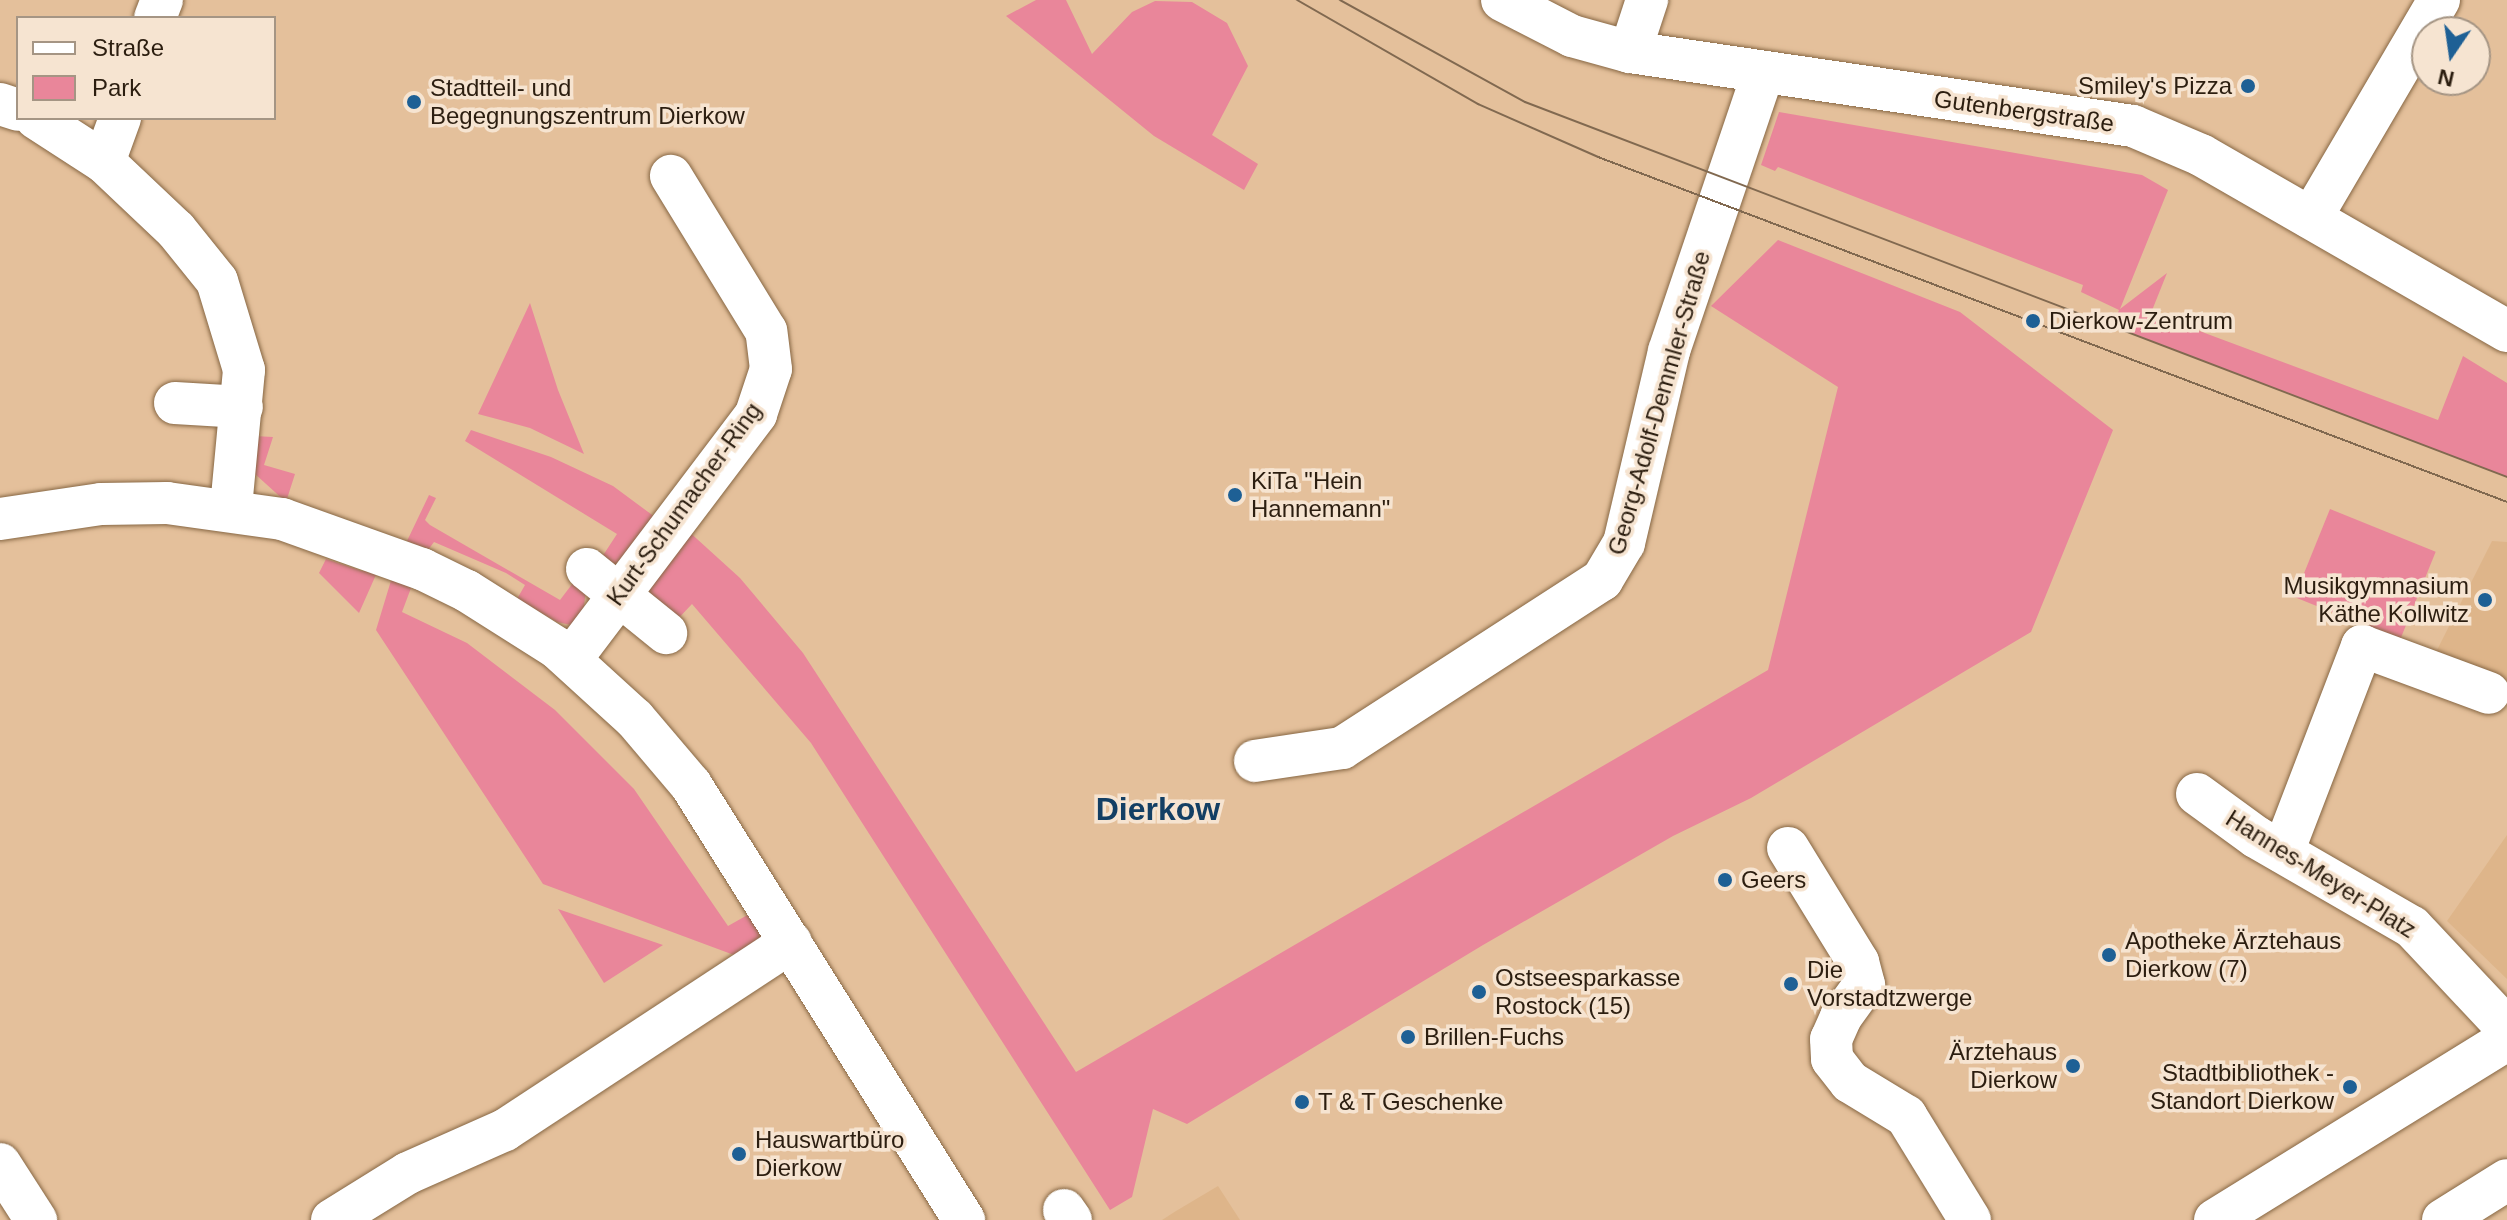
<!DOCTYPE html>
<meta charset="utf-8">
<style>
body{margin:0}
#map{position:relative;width:2507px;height:1220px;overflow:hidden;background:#e4c09b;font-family:Arial,sans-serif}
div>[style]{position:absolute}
.built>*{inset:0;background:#deb58a}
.green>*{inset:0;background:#e9869a;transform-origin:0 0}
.roads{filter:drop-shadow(0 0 2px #876744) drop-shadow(0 0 2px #876744)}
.minor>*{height:42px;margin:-21px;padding:0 21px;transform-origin:21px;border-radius:21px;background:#fff}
.tram>*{height:2px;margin:-1px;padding:0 1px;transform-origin:1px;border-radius:1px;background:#816950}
.dots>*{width:22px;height:22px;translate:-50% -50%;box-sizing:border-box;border:4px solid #f6e4d1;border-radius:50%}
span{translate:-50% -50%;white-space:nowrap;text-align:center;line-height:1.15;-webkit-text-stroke:7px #f6e4d1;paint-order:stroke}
.poi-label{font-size:24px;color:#2c1e10}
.right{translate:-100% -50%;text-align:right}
.left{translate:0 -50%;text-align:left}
.street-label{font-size:24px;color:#2c1e10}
.district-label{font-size:32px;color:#133f64;font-weight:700}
.legend{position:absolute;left:16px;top:16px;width:260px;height:104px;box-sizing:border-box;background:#f6e4d1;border:2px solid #a59584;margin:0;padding:10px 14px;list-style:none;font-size:24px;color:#2c1e10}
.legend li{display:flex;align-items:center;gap:16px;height:40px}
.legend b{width:40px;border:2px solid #a59584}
.north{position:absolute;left:2411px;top:16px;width:80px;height:80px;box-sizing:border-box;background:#f6e4d1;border:2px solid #a59584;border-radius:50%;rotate:193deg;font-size:22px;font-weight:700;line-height:32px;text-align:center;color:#2c1e10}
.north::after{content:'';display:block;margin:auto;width:28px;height:36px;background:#1e6095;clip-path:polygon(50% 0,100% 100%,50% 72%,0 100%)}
</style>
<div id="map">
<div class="built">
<div style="clip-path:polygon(2492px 541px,2507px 542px,2507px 700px,2433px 658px)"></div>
<div style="clip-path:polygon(2507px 835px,2507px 979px,2447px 921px)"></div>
<div style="clip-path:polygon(1218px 1186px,1240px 1220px,1162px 1220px,1176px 1211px)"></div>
</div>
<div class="green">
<div style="clip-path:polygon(1036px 0,1066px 0,1092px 54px,1132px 12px,1155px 1px,1192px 2px,1227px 23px,1248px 66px,1212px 135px,1258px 164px,1244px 190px,1154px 136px,1006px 16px)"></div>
<div style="clip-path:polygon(1779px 112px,2142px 175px,2168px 190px,2120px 309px,2167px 273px,2151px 313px,2438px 420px,2463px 356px,2507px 383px,2507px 477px,2113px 326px,2119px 310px,2081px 292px,2083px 285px,1778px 167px,1775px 171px,1761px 165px)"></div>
<div style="clip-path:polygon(1778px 240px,1960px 312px,2113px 430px,2031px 632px,1751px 798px,1673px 836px,1483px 945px,1187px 1124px,1153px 1109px,1132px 1197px,1110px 1210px,811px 743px,692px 604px,674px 623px,627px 582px,675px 519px,740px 578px,803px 653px,1076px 1072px,1768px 670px,1838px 387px,1711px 306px)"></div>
<div style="clip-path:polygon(530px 303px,558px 390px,584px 454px,530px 428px,478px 414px)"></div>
<div style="clip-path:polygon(471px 430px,551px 457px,613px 486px,663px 523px,620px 576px,600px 560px,617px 534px,465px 441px)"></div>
<div style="clip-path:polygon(253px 436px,273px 437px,264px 465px,295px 474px,286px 502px,255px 474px)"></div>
<div style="clip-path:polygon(429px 495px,436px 498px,425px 520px,430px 525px,560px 600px,576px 579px,586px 588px,583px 616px,571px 625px,557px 622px,517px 599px,525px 585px,506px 573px,434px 542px,428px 550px,407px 541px)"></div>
<div style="left:2330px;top:509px;width:114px;height:95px;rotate:22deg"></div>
<div style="clip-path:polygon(326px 559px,362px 571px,379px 568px,359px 613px,319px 573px)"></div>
<div style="clip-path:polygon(393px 574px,411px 588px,402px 612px,467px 643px,555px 710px,634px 789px,728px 926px,751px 913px,767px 936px,734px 955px,543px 884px,376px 630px)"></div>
<div style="clip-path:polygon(558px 909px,663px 945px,604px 983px)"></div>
</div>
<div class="roads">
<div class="minor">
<div style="left:1502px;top:0;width:79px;rotate:27.2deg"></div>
<div style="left:1572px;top:36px;width:60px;rotate:15.4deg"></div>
<div style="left:1630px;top:52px;width:508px;rotate:8.37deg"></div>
<div style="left:2133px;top:126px;width:74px;rotate:23.1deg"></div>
<div style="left:2201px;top:155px;width:353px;rotate:29.9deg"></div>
<div style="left:155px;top:18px;width:19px;rotate:-69deg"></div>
<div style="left:1630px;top:52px;width:55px;rotate:-71.9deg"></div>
<div style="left:0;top:104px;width:19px;rotate:18deg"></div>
<div style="left:36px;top:118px;width:81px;rotate:32.9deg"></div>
<div style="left:104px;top:162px;width:99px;rotate:43.4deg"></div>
<div style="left:176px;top:230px;width:65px;rotate:51.2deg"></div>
<div style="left:217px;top:281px;width:93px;rotate:73.1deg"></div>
<div style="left:244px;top:370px;width:139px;rotate:95.4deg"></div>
<div style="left:104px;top:162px;width:47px;rotate:-70deg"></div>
<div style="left:2311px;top:218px;width:253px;rotate:-59.6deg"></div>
<div style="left:175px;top:403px;width:67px;rotate:3.4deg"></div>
<div style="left:0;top:519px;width:102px;rotate:-8.4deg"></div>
<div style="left:101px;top:504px;width:66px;rotate:-0.9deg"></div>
<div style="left:167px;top:503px;width:116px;rotate:7.9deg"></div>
<div style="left:282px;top:519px;width:149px;rotate:19.7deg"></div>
<div style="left:422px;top:569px;width:50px;rotate:26.1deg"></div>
<div style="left:467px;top:591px;width:107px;rotate:32.3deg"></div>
<div style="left:557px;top:648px;width:105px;rotate:42.3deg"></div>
<div style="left:635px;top:719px;width:87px;rotate:49.7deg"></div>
<div style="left:691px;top:785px;width:514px;rotate:57.89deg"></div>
<div style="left:587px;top:569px;width:102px;rotate:39deg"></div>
<div style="left:571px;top:659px;width:307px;rotate:-52.9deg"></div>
<div style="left:756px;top:414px;width:47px;rotate:-71.6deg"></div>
<div style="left:771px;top:369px;width:38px;rotate:-97deg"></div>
<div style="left:766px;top:331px;width:182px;rotate:-121.5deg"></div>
<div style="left:1255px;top:761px;width:88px;rotate:-8.5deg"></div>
<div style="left:1342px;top:748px;width:310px;rotate:-32.9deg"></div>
<div style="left:1602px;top:580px;width:43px;rotate:-59.3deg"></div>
<div style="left:1624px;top:543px;width:197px;rotate:-76.8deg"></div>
<div style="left:1669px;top:351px;width:293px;rotate:-71.3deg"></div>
<div style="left:2197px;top:794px;width:73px;rotate:36.1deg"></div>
<div style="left:2256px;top:837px;width:180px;rotate:30deg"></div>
<div style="left:2412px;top:927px;width:139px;rotate:46.8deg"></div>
<div style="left:1788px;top:848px;width:134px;rotate:58.4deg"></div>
<div style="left:1858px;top:962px;width:24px;rotate:75deg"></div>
<div style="left:1864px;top:985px;width:39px;rotate:126deg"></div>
<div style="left:1841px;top:1017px;width:24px;rotate:114deg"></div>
<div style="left:1831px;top:1039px;width:20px;rotate:87deg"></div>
<div style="left:1832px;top:1059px;width:29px;rotate:52deg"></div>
<div style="left:1850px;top:1082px;width:66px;rotate:31.3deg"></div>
<div style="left:1906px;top:1116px;width:122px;rotate:58.4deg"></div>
<div style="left:2283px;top:852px;width:221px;rotate:-69deg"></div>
<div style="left:2362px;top:646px;width:135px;rotate:20.3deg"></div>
<div style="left:0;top:1164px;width:67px;rotate:57.3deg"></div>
<div style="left:1064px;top:1210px;width:12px;rotate:55deg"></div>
<div style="left:332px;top:1220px;width:89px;rotate:-31.7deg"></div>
<div style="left:408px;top:1173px;width:106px;rotate:-23.9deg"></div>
<div style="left:505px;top:1130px;width:342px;rotate:-33.3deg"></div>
<div style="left:2215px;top:1220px;width:343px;rotate:-31.7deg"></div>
<div style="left:2443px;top:1220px;width:75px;rotate:-32deg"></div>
</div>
</div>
<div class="tram">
<div style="left:1297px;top:0;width:209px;rotate:29.9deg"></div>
<div style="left:1478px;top:104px;width:131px;rotate:23.8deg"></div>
<div style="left:1598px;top:157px;width:972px;rotate:20.78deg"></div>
<div style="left:1340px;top:0;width:211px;rotate:28.9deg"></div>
<div style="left:1525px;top:102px;width:1051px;rotate:20.9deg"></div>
</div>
<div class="dots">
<div style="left:2248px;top:86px;background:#1e6095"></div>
<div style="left:414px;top:102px;background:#1e6095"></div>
<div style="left:2033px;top:321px;background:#1e6095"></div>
<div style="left:1235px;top:495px;background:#1e6095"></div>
<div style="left:2485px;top:600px;background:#1e6095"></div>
<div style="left:1725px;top:880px;background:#1e6095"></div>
<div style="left:2109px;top:955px;background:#1e6095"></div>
<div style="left:1791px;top:984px;background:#1e6095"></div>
<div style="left:1479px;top:992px;background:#1e6095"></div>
<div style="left:1408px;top:1037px;background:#1e6095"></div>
<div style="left:2073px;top:1066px;background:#1e6095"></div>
<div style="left:2350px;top:1087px;background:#1e6095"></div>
<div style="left:1302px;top:1102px;background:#1e6095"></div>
<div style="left:739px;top:1154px;background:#1e6095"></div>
</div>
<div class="poi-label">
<span class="right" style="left:2232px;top:86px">Smiley's Pizza</span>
<span class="left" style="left:430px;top:102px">Stadtteil- und<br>Begegnungszentrum Dierkow</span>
<span class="left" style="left:2049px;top:321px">Dierkow-Zentrum</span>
<span class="left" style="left:1251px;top:495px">KiTa "Hein<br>Hannemann"</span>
<span class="right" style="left:2469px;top:600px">Musikgymnasium<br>Käthe Kollwitz</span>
<span class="left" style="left:1741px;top:880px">Geers</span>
<span class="left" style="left:2125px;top:955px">Apotheke Ärztehaus<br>Dierkow (7)</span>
<span class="left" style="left:1807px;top:984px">Die<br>Vorstadtzwerge</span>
<span class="left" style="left:1495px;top:992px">Ostseesparkasse<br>Rostock (15)</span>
<span class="left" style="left:1424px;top:1037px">Brillen-Fuchs</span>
<span class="right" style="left:2057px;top:1066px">Ärztehaus<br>Dierkow</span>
<span class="right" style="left:2334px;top:1087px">Stadtbibliothek -<br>Standort Dierkow</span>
<span class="left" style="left:1318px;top:1102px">T &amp; T Geschenke</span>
<span class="left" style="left:755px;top:1154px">Hauswartbüro<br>Dierkow</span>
</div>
<div class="street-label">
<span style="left:2024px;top:111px;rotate:8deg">Gutenbergstraße</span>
<span style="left:1659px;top:403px;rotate:-74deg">Georg-Adolf-Demmler-Straße</span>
<span style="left:684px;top:504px;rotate:-54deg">Kurt-Schumacher-Ring</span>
<span style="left:2321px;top:874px;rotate:32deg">Hannes-Meyer-Platz</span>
</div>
<div class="district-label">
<span style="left:1158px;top:809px">Dierkow</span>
</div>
<ul class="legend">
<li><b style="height:10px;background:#fff"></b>Straße</li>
<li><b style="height:22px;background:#e9869a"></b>Park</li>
</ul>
<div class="north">N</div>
</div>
